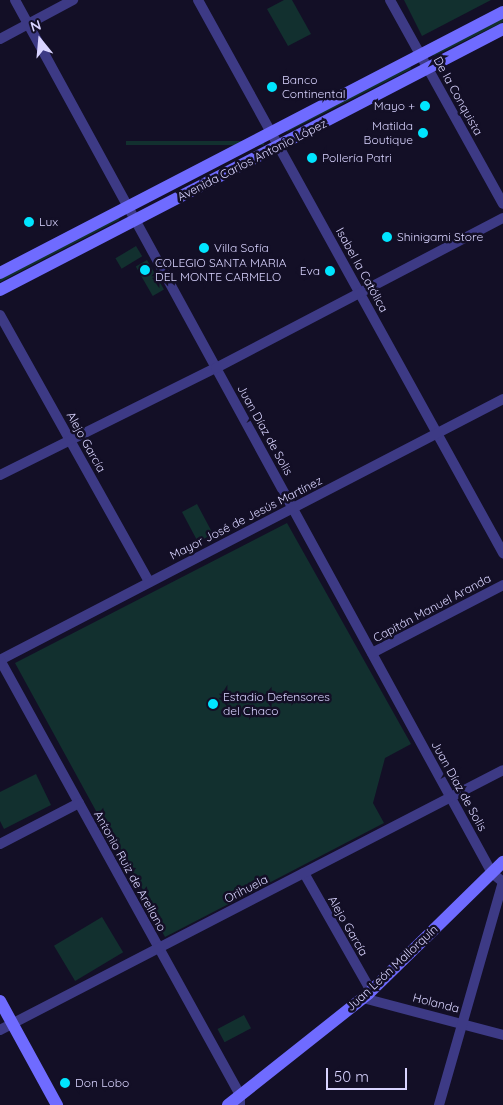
<!DOCTYPE html>
<meta charset="utf-8">
<style>
body{margin:0}
#map{position:relative;width:503px;height:1105px;overflow:hidden;background:#130f26;font-family:Quicksand,sans-serif}
div>[style]{position:absolute}
.green>*{inset:0;background:#12302f;transform-origin:0 0}
.street>*{height:10px;margin:-5px;padding:0 5px;transform-origin:5px;border-radius:5px;background:#3d3a85}
.secondary>*{height:12px;margin:-6px;padding:0 6px;transform-origin:6px;border-radius:6px;background:#6f6bff}
.dots>*{width:14px;height:14px;translate:-50% -50%;box-sizing:border-box;border:2px solid #130f26;border-radius:50%}
span{translate:-50% -50%;white-space:nowrap;text-align:center;line-height:1.15;-webkit-text-stroke:5px #130f26;paint-order:stroke}
.poi-label{font-size:12px;color:#d9d4ff}
.left{translate:0 -50%;text-align:left}
.right{translate:-100% -50%;text-align:right}
.street-label{font-size:12px;color:#d9d4ff}
.north{position:absolute;left:15px;top:15px;width:50px;height:50px;-webkit-text-stroke:4px #130f26;paint-order:stroke;rotate:343deg;font-size:14px;font-weight:700;line-height:20px;text-align:center;color:#d9d4ff}
.north::after{content:'';display:block;margin:auto;width:18px;height:22px;background:#d9d4ff;clip-path:polygon(50% 0,100% 100%,50% 72%,0 100%)}
.scale{position:absolute;left:326px;top:1068px;width:81px;height:22px;box-sizing:border-box;border:2px solid #d9d4ff;border-top:0;padding-left:6px;font-size:15px;line-height:18px;white-space:nowrap;color:#d9d4ff;-webkit-text-stroke:4px #130f26;paint-order:stroke}
</style>
<div id="map">
<div class="green">
<div style="clip-path:polygon(284px 0,292px 0,311px 34px,288px 46px,267px 9px)"></div>
<div style="clip-path:polygon(404px 0,491px 0,422px 36px)"></div>
<div style="clip-path:polygon(503px 17px,503px 22px,434px 56px,433px 55px)"></div>
<div style="clip-path:polygon(410px 66px,411px 69px,287px 132px,286px 130px)"></div>
<div style="left:264px;top:141px;width:4px;height:138px;rotate:90deg"></div>
<div style="clip-path:polygon(120px 217px,119px 220px,0 282px,0 277px)"></div>
<div style="left:136px;top:246px;width:12px;height:24px;rotate:59deg"></div>
<div style="left:147px;top:260px;width:34px;height:13px;rotate:60deg"></div>
<div style="left:197px;top:504px;width:34px;height:17px;rotate:62deg"></div>
<div style="clip-path:polygon(287px 523px,411px 744px,385px 758px,373px 803px,384px 823px,165px 937px,15px 663px)"></div>
<div style="clip-path:polygon(36px 774px,51px 805px,4px 829px,0 821px,0 792px)"></div>
<div style="left:102px;top:917px;width:41px;height:56px;rotate:59deg"></div>
<div style="left:244px;top:1015px;width:15px;height:30px;rotate:62deg"></div>
</div>
<div class="street">
<div style="left:15px;top:0;width:995px;rotate:61.35deg"></div>
<div style="left:492px;top:873px;width:14px;rotate:39deg"></div>
<div style="left:198px;top:0;width:632px;rotate:61.12deg"></div>
<div style="left:390px;top:0;width:233px;rotate:61deg"></div>
<div style="left:0;top:39px;width:83px;rotate:-28.1deg"></div>
<div style="left:0;top:315px;width:306px;rotate:60.8deg"></div>
<div style="left:0;top:475px;width:241px;rotate:-26.4deg"></div>
<div style="left:216px;top:368px;width:324px;rotate:-27.6deg"></div>
<div style="left:372px;top:653px;width:148px;rotate:-27.4deg"></div>
<div style="left:0;top:660px;width:567px;rotate:-27.42deg"></div>
<div style="left:0;top:660px;width:496px;rotate:61.1deg"></div>
<div style="left:240px;top:1094px;width:11px;rotate:90deg"></div>
<div style="left:0;top:844px;width:89px;rotate:-27.4deg"></div>
<div style="left:304px;top:873px;width:136px;rotate:60.4deg"></div>
<div style="left:363px;top:998px;width:145px;rotate:14.8deg"></div>
<div style="left:0;top:1030px;width:566px;rotate:-27.33deg"></div>
<div style="left:439px;top:1105px;width:232px;rotate:-74deg"></div>
</div>
<div class="secondary">
<div style="left:0;top:273px;width:567px;rotate:-27.42deg"></div>
<div style="left:0;top:290px;width:567px;rotate:-27.42deg"></div>
<div style="left:0;top:1001px;width:119px;rotate:61.3deg"></div>
<div style="left:228px;top:1105px;width:179px;rotate:-38.4deg"></div>
<div style="left:368px;top:994px;width:189px;rotate:-44.4deg"></div>
</div>
<div class="dots">
<div style="left:272px;top:87px;background:#00e5ff"></div>
<div style="left:425px;top:106px;background:#00e5ff"></div>
<div style="left:423px;top:133px;background:#00e5ff"></div>
<div style="left:312px;top:158px;background:#00e5ff"></div>
<div style="left:29px;top:222px;background:#00e5ff"></div>
<div style="left:387px;top:237px;background:#00e5ff"></div>
<div style="left:204px;top:248px;background:#00e5ff"></div>
<div style="left:145px;top:270px;background:#00e5ff"></div>
<div style="left:330px;top:271px;background:#00e5ff"></div>
<div style="left:213px;top:704px;background:#00e5ff"></div>
<div style="left:65px;top:1083px;background:#00e5ff"></div>
</div>
<div class="poi-label">
<span class="left" style="left:282px;top:87px">Banco<br>Continental</span>
<span class="right" style="left:415px;top:106px">Mayo +</span>
<span class="right" style="left:413px;top:133px">Matilda<br>Boutique</span>
<span class="left" style="left:322px;top:158px">Pollería Patri</span>
<span class="left" style="left:39px;top:222px">Lux</span>
<span class="left" style="left:397px;top:237px">Shinigami Store</span>
<span class="left" style="left:214px;top:248px">Villa Sofía</span>
<span class="left" style="left:155px;top:270px">COLEGIO SANTA MARIA<br>DEL MONTE CARMELO</span>
<span class="right" style="left:320px;top:271px">Eva</span>
<span class="left" style="left:223px;top:704px">Estadio Defensores<br>del Chaco</span>
<span class="left" style="left:75px;top:1083px">Don Lobo</span>
</div>
<div class="street-label">
<span style="left:458px;top:96px;rotate:61deg">De la Conquista</span>
<span style="left:252px;top:160px;rotate:-27deg">Avenida Carlos Antonio López</span>
<span style="left:362px;top:270px;rotate:61deg">Isabel la Católica</span>
<span style="left:265px;top:430px;rotate:61deg">Juan Díaz de Solis</span>
<span style="left:86px;top:442px;rotate:61deg">Alejo García</span>
<span style="left:246px;top:518px;rotate:-27deg">Mayor José de Jesús Martínez</span>
<span style="left:432px;top:608px;rotate:-28deg">Capitán Manuel Aranda</span>
<span style="left:459px;top:786px;rotate:61deg">Juan Díaz de Solis</span>
<span style="left:130px;top:871px;rotate:61deg">Antonio Ruiz de Arellano</span>
<span style="left:246px;top:889px;rotate:-27deg">Orihuela</span>
<span style="left:348px;top:926px;rotate:60deg">Alejo García</span>
<span style="left:392px;top:968px;rotate:-43deg">Juan León Mallorquín</span>
<span style="left:436px;top:1003px;rotate:14deg">Holanda</span>
</div>
<div class="north">N</div>
<div class="scale">50 m</div>
</div>
